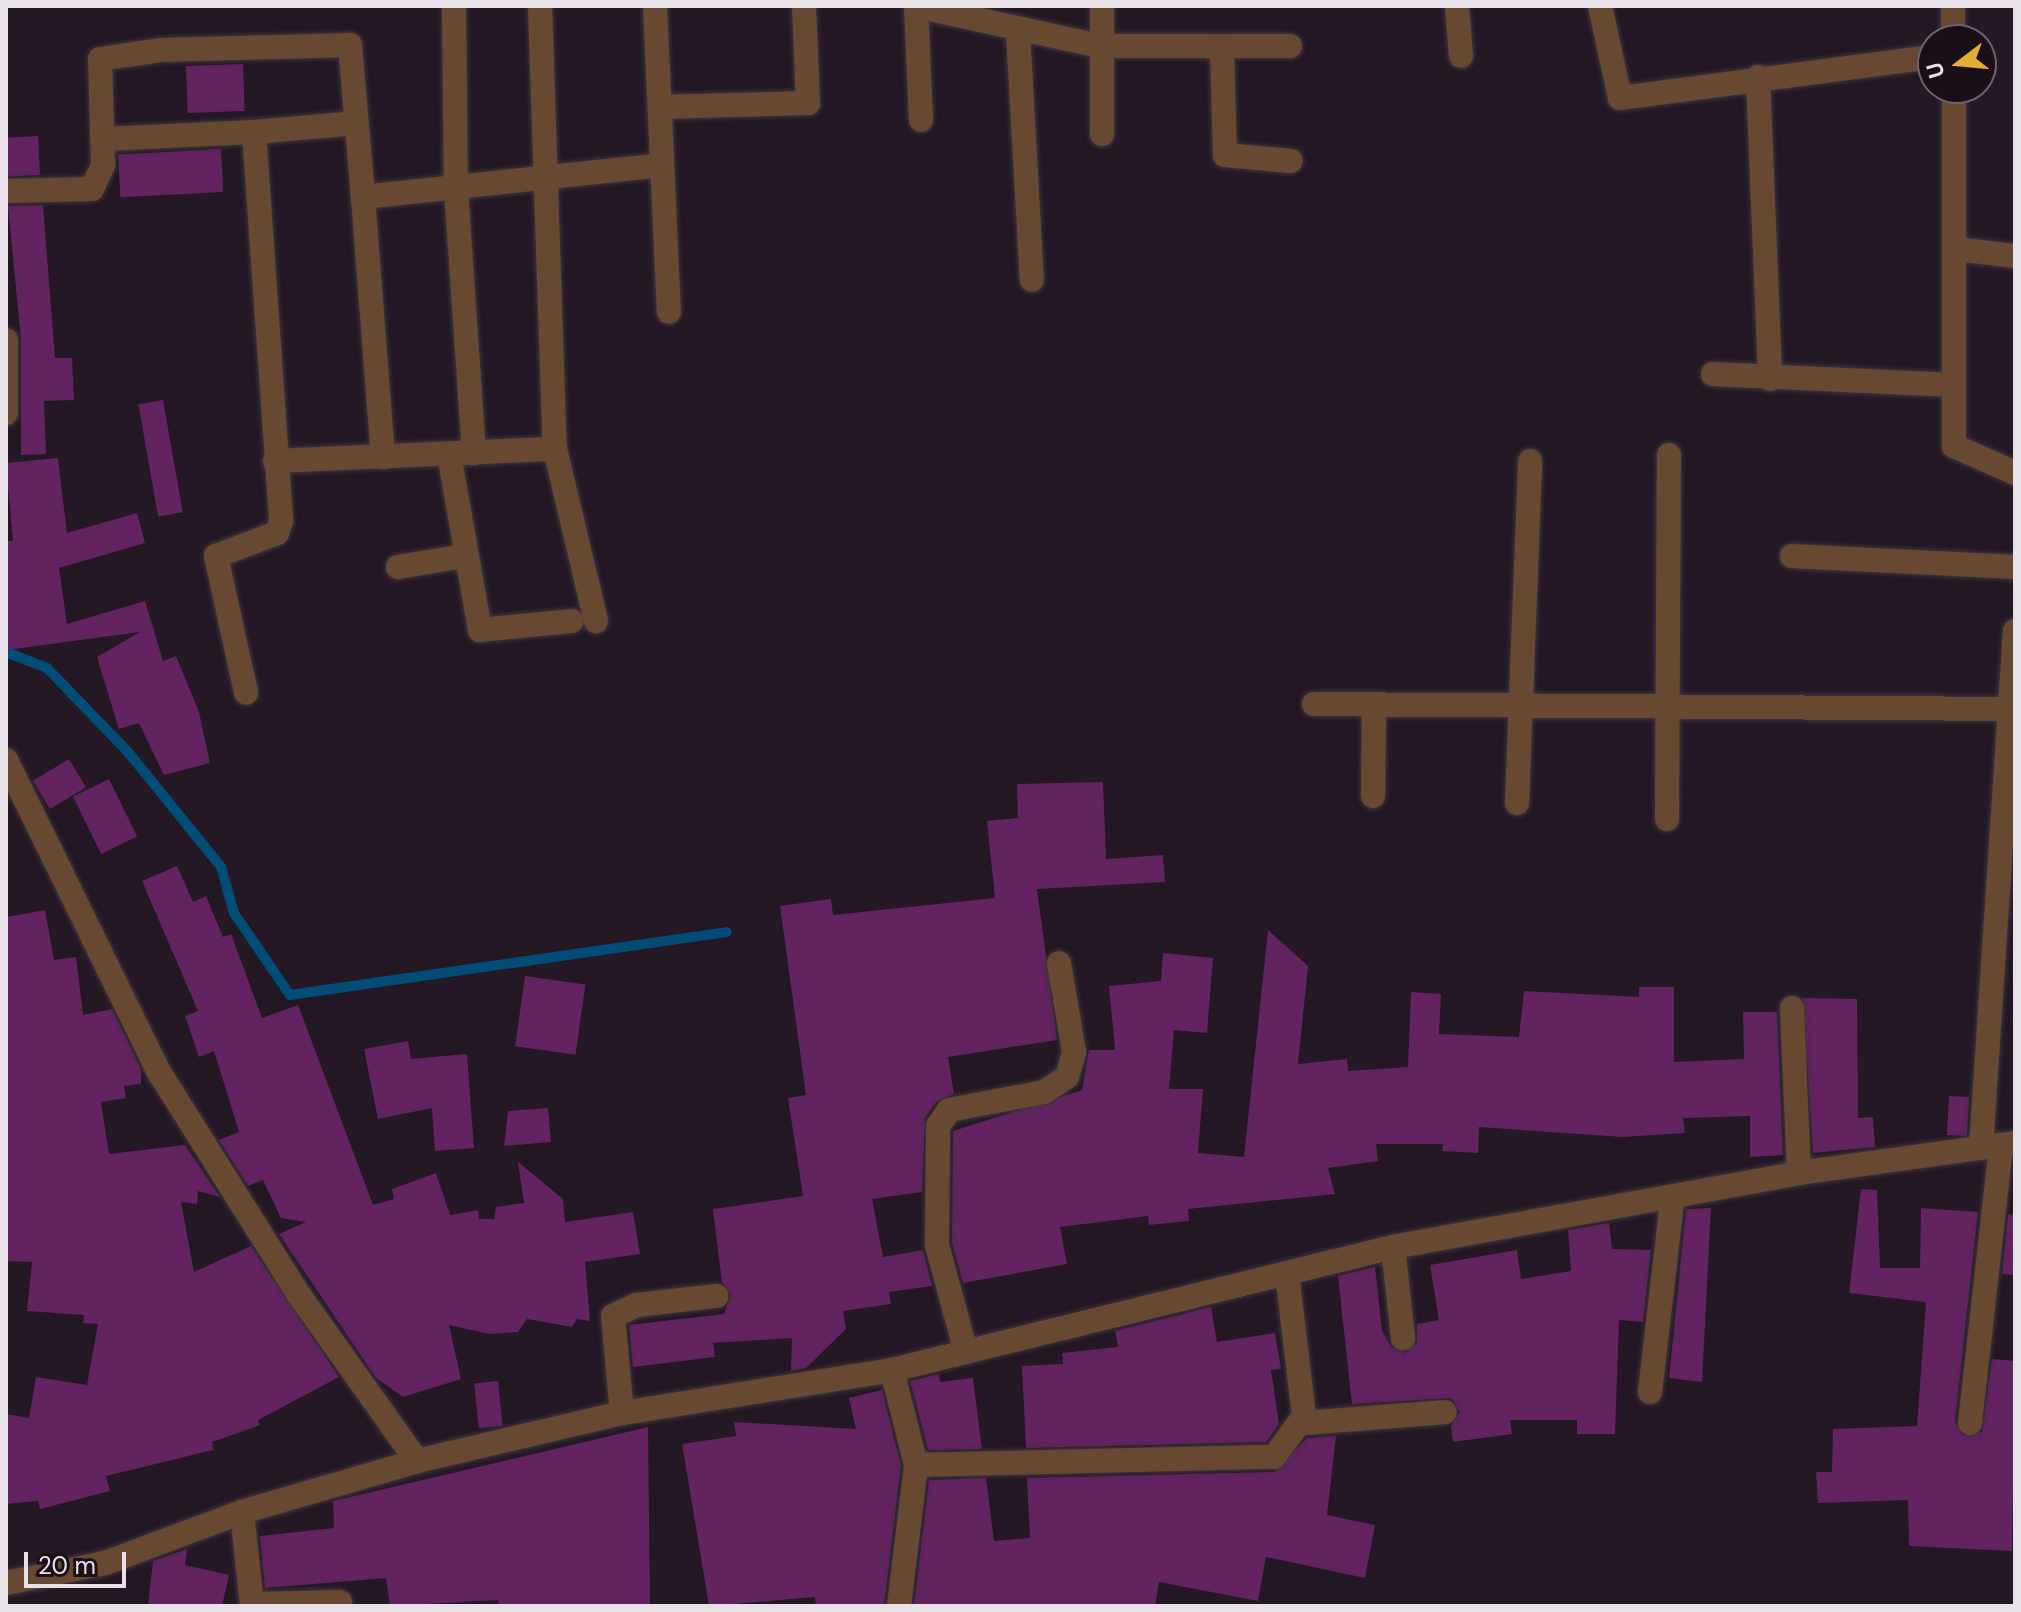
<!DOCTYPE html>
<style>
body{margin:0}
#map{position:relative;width:2021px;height:1612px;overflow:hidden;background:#231823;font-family:"DM Sans",sans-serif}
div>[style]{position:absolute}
.stream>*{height:10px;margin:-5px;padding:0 5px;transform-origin:5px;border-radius:5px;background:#014d78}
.building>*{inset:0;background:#622360;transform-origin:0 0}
.roads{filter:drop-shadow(0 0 2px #3f343f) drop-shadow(0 0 2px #3f343f)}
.minor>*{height:24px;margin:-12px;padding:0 12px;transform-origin:12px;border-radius:12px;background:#674932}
span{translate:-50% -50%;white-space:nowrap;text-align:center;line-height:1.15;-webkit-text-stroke:6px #1a0f19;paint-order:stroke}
.frame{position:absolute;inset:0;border:8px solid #e9e1e8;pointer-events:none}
.north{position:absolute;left:1917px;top:24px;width:80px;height:80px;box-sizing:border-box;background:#1a0f19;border:2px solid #6d636c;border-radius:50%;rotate:254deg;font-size:22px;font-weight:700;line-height:32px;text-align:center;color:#e9e1e8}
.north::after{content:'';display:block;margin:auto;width:28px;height:36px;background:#e4ae35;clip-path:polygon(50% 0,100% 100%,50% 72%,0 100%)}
.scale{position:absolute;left:24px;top:1552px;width:102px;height:36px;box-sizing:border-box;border:4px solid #e9e1e8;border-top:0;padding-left:10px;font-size:24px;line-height:28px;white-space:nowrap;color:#e9e1e8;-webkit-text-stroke:6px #1a0f19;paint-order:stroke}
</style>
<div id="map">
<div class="stream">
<div style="left:6px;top:652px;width:44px;rotate:21.3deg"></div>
<div style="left:47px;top:668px;width:117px;rotate:46deg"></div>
<div style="left:128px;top:752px;width:148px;rotate:51deg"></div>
<div style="left:221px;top:867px;width:48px;rotate:74.2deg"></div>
<div style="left:234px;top:913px;width:99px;rotate:55.7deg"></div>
<div style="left:290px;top:995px;width:441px;rotate:-8.2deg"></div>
</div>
<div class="building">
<div style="left:243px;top:64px;width:47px;height:57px;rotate:88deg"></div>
<div style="left:38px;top:136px;width:39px;height:32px;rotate:87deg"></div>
<div style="left:221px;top:149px;width:43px;height:103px;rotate:87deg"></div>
<div style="clip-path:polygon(43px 205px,55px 358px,72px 358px,74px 400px,44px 401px,46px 454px,21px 455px,21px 340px,8px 206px)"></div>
<div style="left:163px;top:400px;width:114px;height:25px;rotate:80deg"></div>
<div style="clip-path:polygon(58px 458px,67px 533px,137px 513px,145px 543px,59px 568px,67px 624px,145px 601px,163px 661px,176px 656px,199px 712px,210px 763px,164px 775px,139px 723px,119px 729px,97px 657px,140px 632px,6px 650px,6px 541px,13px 541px,6px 463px)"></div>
<div style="left:69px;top:759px;width:33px;height:42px;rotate:59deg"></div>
<div style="left:109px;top:779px;width:64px;height:40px;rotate:64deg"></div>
<div style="clip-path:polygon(1103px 782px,1106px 859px,1163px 855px,1165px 882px,1037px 889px,1057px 1040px,948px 1057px,954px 1094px,937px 1101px,925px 1118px,922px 1192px,872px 1199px,883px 1257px,923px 1250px,932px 1286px,889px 1292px,891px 1304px,843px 1311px,846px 1329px,806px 1368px,791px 1371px,792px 1338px,713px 1343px,715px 1357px,633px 1367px,629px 1325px,724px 1314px,731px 1295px,722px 1282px,713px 1209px,803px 1196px,788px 1098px,806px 1095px,780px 906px,831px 899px,833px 915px,995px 898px,987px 821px,1018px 818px,1017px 784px)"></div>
<div style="clip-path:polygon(177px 866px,193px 902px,206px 896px,223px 937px,231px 934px,262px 1018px,298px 1005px,373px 1205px,394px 1199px,392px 1189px,436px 1173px,450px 1215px,478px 1210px,479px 1219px,494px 1219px,496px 1207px,524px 1203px,518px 1162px,563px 1199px,565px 1222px,633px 1212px,640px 1254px,585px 1262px,590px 1321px,577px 1319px,572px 1327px,527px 1319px,518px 1332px,490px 1334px,449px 1325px,461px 1379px,403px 1397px,376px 1378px,279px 1234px,306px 1222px,281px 1218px,263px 1180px,248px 1186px,219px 1140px,239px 1132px,214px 1051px,199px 1057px,185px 1016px,198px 1011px,142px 881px)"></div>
<div style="clip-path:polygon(45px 910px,54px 960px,76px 957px,83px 1015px,112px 1009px,141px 1069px,141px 1084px,124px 1086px,126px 1098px,101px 1102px,109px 1154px,185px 1145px,220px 1197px,198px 1191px,197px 1204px,181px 1202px,194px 1272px,251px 1246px,339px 1377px,258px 1420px,260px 1425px,212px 1442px,213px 1450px,106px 1476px,110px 1491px,40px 1509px,38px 1501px,6px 1504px,6px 1414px,29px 1418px,36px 1377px,87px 1385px,98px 1324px,83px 1323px,84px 1315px,27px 1311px,32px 1262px,6px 1261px,6px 917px)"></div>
<div style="clip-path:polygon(1268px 930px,1308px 966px,1298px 1064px,1347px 1059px,1348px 1071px,1408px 1067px,1411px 992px,1441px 994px,1439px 1034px,1519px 1037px,1524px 991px,1639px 997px,1639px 987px,1674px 987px,1674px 1062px,1744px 1059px,1743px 1012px,1777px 1012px,1783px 1155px,1750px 1157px,1750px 1116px,1683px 1118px,1685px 1133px,1623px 1137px,1479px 1127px,1478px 1153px,1442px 1151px,1443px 1144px,1376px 1144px,1378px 1161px,1328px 1168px,1335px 1194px,1188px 1209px,1189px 1221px,1149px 1225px,1148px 1216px,1060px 1227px,1067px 1264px,963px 1283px,952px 1243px,953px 1131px,1082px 1090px,1089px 1050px,1115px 1050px,1109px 986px,1161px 981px,1163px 953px,1213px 958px,1207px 1033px,1174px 1030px,1169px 1089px,1203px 1089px,1198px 1153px,1244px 1157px)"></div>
<div style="left:525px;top:976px;width:61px;height:71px;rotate:8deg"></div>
<div style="clip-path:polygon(1803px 998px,1857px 999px,1858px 1118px,1873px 1117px,1875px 1147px,1813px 1153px)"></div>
<div style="clip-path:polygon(408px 1041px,411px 1059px,467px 1054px,474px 1148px,435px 1151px,432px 1108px,378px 1119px,364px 1049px)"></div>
<div style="left:1949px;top:1096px;width:20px;height:39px;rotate:3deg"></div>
<div style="clip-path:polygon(548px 1108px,551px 1142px,504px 1146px,508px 1111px)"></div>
<div style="clip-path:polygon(1861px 1189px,1877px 1190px,1880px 1268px,1920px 1268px,1921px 1208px,1978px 1212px,1955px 1422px,1962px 1435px,1982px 1432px,1992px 1359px,2015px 1361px,2012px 1551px,1909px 1546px,1908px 1500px,1818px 1503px,1816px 1472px,1832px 1472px,1833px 1429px,1917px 1426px,1926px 1302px,1849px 1293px)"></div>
<div style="clip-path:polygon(1711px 1208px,1702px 1382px,1669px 1378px,1686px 1209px)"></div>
<div style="clip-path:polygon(2008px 1214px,2015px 1215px,2015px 1275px,2002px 1274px)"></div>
<div style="clip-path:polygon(1609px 1223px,1612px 1249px,1651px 1250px,1643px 1322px,1619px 1320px,1615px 1434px,1577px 1434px,1577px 1420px,1510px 1420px,1512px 1434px,1453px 1442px,1451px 1426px,1460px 1412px,1451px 1398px,1352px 1404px,1338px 1276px,1375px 1267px,1382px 1330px,1391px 1347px,1405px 1353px,1417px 1343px,1417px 1324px,1439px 1320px,1430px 1265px,1517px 1250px,1521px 1279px,1571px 1271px,1568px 1230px)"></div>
<div style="clip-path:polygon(1211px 1307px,1217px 1342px,1275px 1333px,1281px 1369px,1271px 1370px,1279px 1424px,1266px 1442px,1026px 1448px,1022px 1366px,1063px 1364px,1062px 1353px,1118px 1347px,1115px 1331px)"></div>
<div style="clip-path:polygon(939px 1374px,940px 1382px,973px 1378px,982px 1449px,928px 1450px,910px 1381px)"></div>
<div style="left:498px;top:1381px;width:45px;height:24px;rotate:84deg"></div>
<div style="clip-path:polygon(882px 1390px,901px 1466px,884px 1606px,816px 1606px,815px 1597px,709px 1606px,682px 1444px,736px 1436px,734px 1422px,856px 1429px,849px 1398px)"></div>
<div style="clip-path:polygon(648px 1427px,650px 1606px,499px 1606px,498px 1600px,390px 1606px,386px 1578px,265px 1588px,260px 1536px,334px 1528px,333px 1501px)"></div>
<div style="clip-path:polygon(1336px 1436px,1327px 1515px,1375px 1525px,1365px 1578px,1266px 1557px,1258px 1601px,1159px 1582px,1155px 1606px,914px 1606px,929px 1480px,986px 1478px,994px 1541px,1030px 1538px,1027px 1478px,1274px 1472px,1307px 1438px)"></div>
<div style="clip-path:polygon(187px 1549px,185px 1565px,229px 1575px,222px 1606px,148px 1606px,153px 1561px)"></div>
</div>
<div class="roads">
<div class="minor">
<div style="left:454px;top:6px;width:183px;rotate:89.4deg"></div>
<div style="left:456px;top:189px;width:265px;rotate:86.1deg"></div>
<div style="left:540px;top:6px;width:443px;rotate:88.1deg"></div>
<div style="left:655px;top:6px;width:306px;rotate:87.4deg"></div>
<div style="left:916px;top:6px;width:188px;rotate:12.3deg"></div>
<div style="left:1100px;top:46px;width:190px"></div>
<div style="left:916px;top:6px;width:114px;rotate:87.5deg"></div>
<div style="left:1102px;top:6px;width:128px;rotate:90deg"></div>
<div style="left:1457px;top:6px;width:50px;rotate:85.4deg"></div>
<div style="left:1600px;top:6px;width:94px;rotate:77.7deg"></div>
<div style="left:1620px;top:98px;width:316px;rotate:-7.5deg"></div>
<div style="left:1953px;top:6px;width:34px;rotate:90deg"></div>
<div style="left:1018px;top:32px;width:248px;rotate:86.8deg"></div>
<div style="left:1222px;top:49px;width:106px;rotate:88.4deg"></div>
<div style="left:1225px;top:155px;width:66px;rotate:5.2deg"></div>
<div style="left:1758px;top:77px;width:302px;rotate:87.7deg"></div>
<div style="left:1954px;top:88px;width:358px;rotate:90deg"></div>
<div style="left:1954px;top:446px;width:67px;rotate:23.9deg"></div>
<div style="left:660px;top:107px;width:148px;rotate:-1.5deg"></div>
<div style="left:808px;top:103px;width:97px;rotate:-92.4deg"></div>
<div style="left:254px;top:132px;width:103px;rotate:-5deg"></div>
<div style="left:104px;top:139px;width:150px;rotate:-2.7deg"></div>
<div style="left:254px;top:132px;width:390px;rotate:86deg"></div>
<div style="left:281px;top:521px;width:13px;rotate:108deg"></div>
<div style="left:277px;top:533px;width:65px;rotate:159.3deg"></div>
<div style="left:216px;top:556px;width:140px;rotate:77.6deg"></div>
<div style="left:6px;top:191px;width:86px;rotate:-1.3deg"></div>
<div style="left:92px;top:189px;width:26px;rotate:-65deg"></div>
<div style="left:103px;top:165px;width:106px;rotate:-91.6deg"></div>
<div style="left:100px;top:59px;width:63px;rotate:-8.3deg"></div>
<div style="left:162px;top:50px;width:188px;rotate:-1.5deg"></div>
<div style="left:350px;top:45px;width:153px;rotate:85.1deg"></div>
<div style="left:363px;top:197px;width:300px;rotate:-6.1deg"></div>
<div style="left:363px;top:197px;width:261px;rotate:85.6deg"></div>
<div style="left:1956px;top:249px;width:59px;rotate:6.8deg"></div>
<div style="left:6px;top:340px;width:73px;rotate:90deg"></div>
<div style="left:1713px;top:374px;width:241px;rotate:2.6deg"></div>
<div style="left:449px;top:454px;width:179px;rotate:80deg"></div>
<div style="left:480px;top:630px;width:92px;rotate:-5.6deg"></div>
<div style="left:275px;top:461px;width:280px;rotate:-2.5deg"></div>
<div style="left:555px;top:449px;width:177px;rotate:76.6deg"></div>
<div style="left:1792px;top:556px;width:223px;rotate:2.8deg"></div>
<div style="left:398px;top:567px;width:67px;rotate:-9.5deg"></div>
<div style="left:1314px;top:704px;width:694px;rotate:0.41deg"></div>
<div style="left:6px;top:760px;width:347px;rotate:63.9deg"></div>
<div style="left:159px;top:1072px;width:263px;rotate:57.9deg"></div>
<div style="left:299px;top:1295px;width:204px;rotate:54.6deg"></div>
<div style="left:1373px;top:796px;width:91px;rotate:-89.4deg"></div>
<div style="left:1517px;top:803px;width:342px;rotate:-87.8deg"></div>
<div style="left:1667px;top:819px;width:364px;rotate:-89.7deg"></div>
<div style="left:1792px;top:1008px;width:165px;rotate:87.6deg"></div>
<div style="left:1981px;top:1148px;width:518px;rotate:-86.24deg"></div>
<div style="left:1393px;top:1247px;width:92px;rotate:83.7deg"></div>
<div style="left:966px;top:1352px;width:111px;rotate:-105.2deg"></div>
<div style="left:937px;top:1245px;width:119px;rotate:-89.5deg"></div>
<div style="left:938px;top:1126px;width:19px;rotate:-55deg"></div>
<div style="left:949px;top:1110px;width:97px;rotate:-10.7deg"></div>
<div style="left:1044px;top:1092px;width:27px;rotate:-33deg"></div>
<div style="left:1067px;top:1077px;width:26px;rotate:-74deg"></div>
<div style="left:1074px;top:1052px;width:90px;rotate:-99.6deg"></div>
<div style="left:892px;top:1370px;width:98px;rotate:75.8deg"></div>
<div style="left:916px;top:1465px;width:358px;rotate:-1.3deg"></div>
<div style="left:1274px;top:1457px;width:51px;rotate:-53.8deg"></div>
<div style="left:1304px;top:1416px;width:144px;rotate:-96.8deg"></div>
<div style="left:1650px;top:1392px;width:192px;rotate:-83.4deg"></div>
<div style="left:622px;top:1413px;width:97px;rotate:-95.3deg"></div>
<div style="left:613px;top:1316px;width:26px;rotate:-25deg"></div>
<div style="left:637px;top:1305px;width:80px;rotate:-6.5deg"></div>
<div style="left:1303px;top:1423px;width:142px;rotate:-4.4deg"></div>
<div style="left:1970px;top:1423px;width:280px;rotate:-83.6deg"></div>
<div style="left:242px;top:1512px;width:95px;rotate:83.9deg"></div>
<div style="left:6px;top:1583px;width:101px;rotate:-11.4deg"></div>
<div style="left:105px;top:1563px;width:146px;rotate:-20.4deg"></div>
<div style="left:242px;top:1512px;width:182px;rotate:-16.2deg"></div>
<div style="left:417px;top:1461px;width:211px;rotate:-13.2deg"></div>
<div style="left:622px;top:1413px;width:273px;rotate:-9deg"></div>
<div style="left:892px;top:1370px;width:516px;rotate:-13.79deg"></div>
<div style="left:1393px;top:1247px;width:413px;rotate:-10.3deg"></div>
<div style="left:1799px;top:1173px;width:218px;rotate:-7.9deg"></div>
<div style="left:252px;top:1604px;width:88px;rotate:-1.3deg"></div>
<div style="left:899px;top:1606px;width:142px;rotate:-83.1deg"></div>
</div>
</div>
<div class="frame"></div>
<div class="north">U</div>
<div class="scale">20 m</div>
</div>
